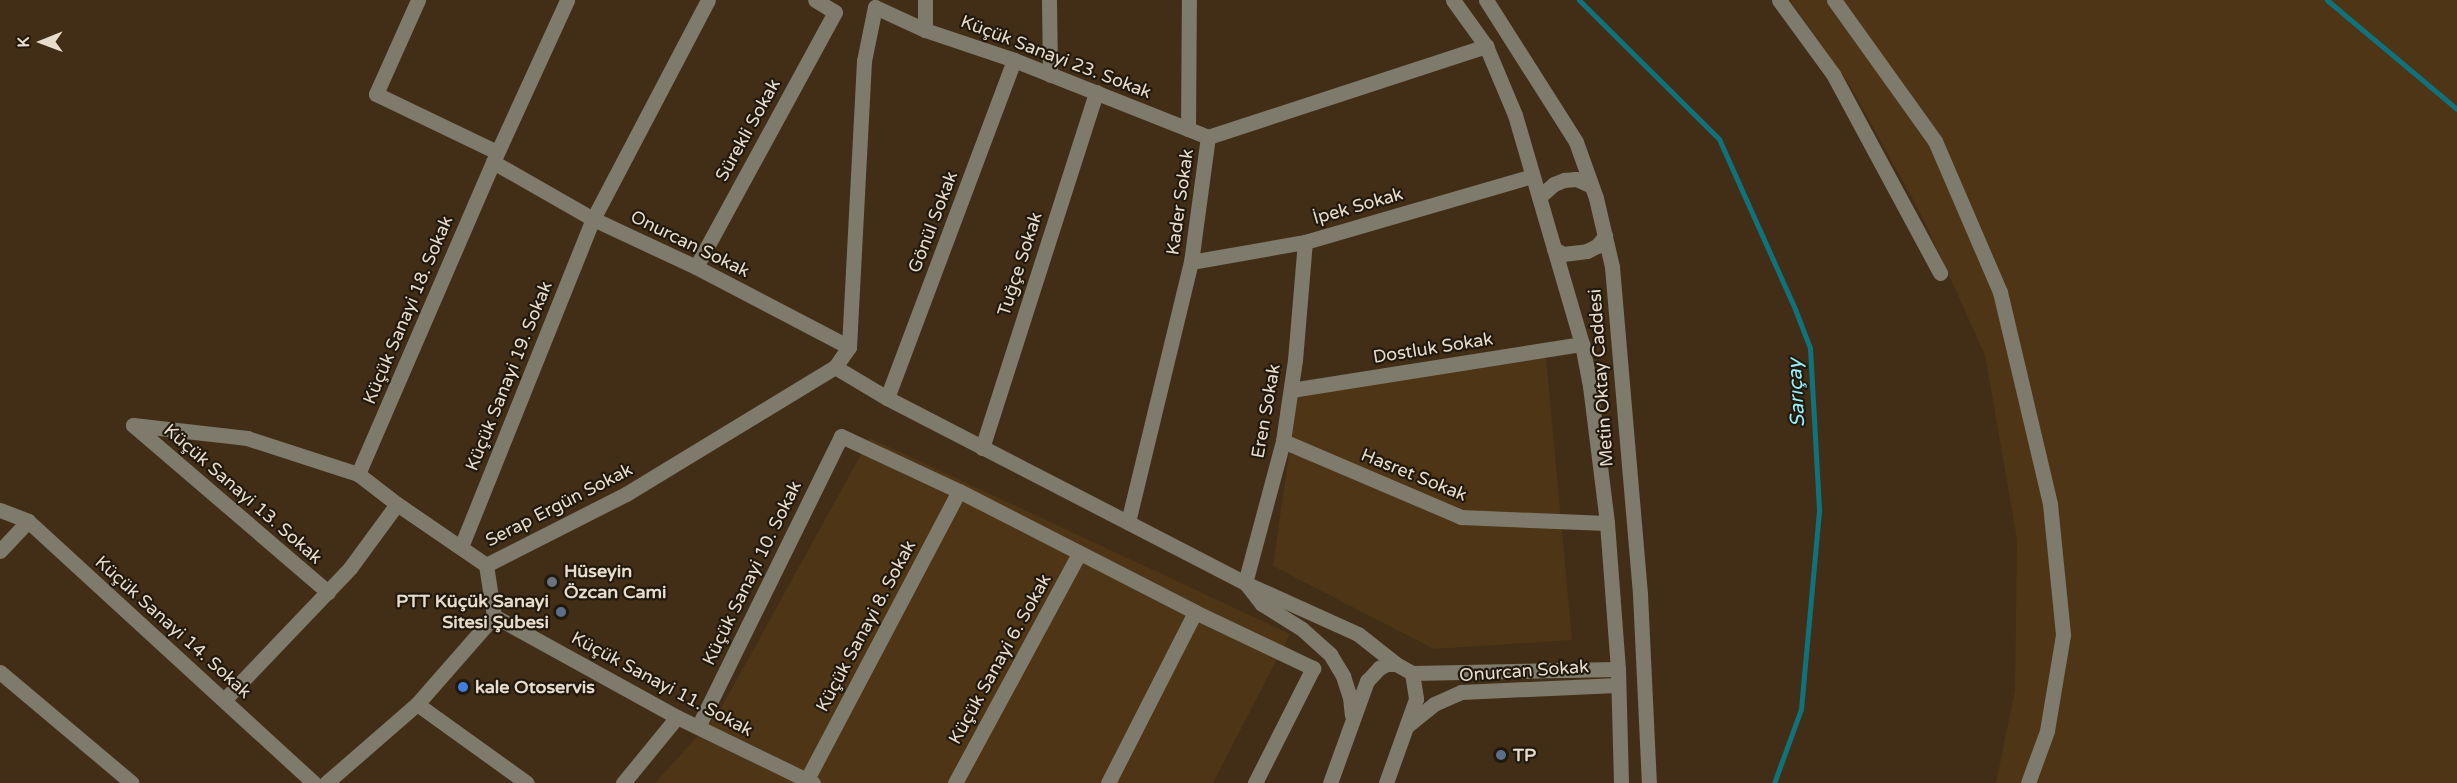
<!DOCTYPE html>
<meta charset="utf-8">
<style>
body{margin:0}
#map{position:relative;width:2457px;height:783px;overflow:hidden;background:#422e16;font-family:"Varela Round",sans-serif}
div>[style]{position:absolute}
.built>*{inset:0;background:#4d3516}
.stream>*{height:5px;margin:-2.5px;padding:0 2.5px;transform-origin:2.5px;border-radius:2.5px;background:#10727a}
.minor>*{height:15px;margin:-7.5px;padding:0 7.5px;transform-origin:7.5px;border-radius:7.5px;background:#7e7a6c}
.dots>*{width:16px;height:16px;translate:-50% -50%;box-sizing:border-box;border:3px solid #22190e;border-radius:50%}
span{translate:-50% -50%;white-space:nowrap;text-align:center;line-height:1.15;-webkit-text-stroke:4.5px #22190e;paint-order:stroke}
.street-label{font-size:18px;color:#e8dccd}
.poi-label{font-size:18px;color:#e8dccd;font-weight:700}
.left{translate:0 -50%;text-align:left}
.right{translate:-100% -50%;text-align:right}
.water-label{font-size:20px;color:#93f1fa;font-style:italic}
.north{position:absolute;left:12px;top:12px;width:60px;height:60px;-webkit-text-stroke:4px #22190e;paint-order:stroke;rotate:269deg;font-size:16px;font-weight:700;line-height:24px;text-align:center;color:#e8dccd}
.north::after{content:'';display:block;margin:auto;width:21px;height:27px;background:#e8dccd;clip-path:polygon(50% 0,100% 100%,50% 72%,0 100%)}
</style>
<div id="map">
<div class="built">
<div style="clip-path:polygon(1790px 0,2457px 0,2457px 783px,1996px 783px,2015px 690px,2017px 539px,1985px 355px,1922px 216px,1852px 89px)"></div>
<div style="clip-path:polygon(1546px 357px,1572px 640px,1434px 649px,1273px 566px,1297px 396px)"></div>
<div style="clip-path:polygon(870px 438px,1290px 634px,1213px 783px,655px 783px,718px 714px)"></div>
</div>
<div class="stream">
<div style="left:1579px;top:0;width:197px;rotate:44.8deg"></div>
<div style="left:1719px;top:139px;width:186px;rotate:65.9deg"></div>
<div style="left:1795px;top:309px;width:42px;rotate:69deg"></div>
<div style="left:1810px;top:348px;width:163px;rotate:86.8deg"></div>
<div style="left:1819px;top:511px;width:199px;rotate:95.2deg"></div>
<div style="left:1801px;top:709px;width:79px;rotate:110deg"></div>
<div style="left:2327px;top:0;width:170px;rotate:40deg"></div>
</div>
<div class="minor">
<div style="left:418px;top:0;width:103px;rotate:114.1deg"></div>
<div style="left:376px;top:94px;width:134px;rotate:25.6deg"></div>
<div style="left:925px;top:0;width:30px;rotate:90deg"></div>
<div style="left:1049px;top:0;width:75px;rotate:89.2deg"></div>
<div style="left:1453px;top:0;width:57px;rotate:54.3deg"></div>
<div style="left:1486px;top:46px;width:75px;rotate:67.2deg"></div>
<div style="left:1515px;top:115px;width:239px;rotate:73.7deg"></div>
<div style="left:1582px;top:344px;width:43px;rotate:79.2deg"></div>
<div style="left:1590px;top:386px;width:138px;rotate:82.9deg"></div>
<div style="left:1607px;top:523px;width:146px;rotate:85.7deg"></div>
<div style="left:1618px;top:669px;width:114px;rotate:88.5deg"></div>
<div style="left:1486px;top:0;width:168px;rotate:57.6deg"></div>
<div style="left:1576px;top:142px;width:59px;rotate:70.3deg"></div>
<div style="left:1596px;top:198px;width:71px;rotate:76.9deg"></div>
<div style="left:1612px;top:267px;width:328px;rotate:85.1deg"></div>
<div style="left:1640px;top:594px;width:189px;rotate:87.3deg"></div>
<div style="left:1779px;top:0;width:92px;rotate:53.9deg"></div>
<div style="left:1833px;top:74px;width:226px;rotate:61.7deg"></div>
<div style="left:1834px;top:0;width:173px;rotate:54.4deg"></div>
<div style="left:1935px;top:141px;width:164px;rotate:66.7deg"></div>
<div style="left:2000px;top:292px;width:218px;rotate:76.7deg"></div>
<div style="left:2050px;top:504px;width:132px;rotate:84.3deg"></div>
<div style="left:2063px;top:635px;width:97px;rotate:99.5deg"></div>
<div style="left:2047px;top:731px;width:55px;rotate:110.1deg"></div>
<div style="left:1188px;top:129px;width:129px;rotate:-89.6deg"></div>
<div style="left:1539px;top:197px;width:20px;rotate:-41deg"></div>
<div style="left:1554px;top:184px;width:11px;rotate:-22deg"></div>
<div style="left:1564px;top:180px;width:12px;rotate:-5deg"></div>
<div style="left:1576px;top:179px;width:17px;rotate:24deg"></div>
<div style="left:1554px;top:249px;width:10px;rotate:29deg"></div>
<div style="left:1563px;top:254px;width:24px;rotate:-7deg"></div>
<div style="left:1587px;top:251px;width:11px;rotate:-27deg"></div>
<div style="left:1597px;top:246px;width:13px;rotate:-51deg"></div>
<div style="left:1191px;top:262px;width:116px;rotate:-10deg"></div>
<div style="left:1305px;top:242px;width:236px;rotate:-16.2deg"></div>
<div style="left:696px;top:267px;width:290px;rotate:-61.4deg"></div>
<div style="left:835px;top:12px;width:23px;rotate:-149deg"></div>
<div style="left:849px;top:347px;width:286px;rotate:-87deg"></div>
<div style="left:864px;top:61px;width:55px;rotate:-78.5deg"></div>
<div style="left:875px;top:7px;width:55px;rotate:24.7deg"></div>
<div style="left:925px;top:30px;width:94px;rotate:18.6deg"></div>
<div style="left:1014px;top:60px;width:209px;rotate:21.6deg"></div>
<div style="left:835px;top:367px;width:61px;rotate:30.8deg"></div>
<div style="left:887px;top:398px;width:403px;rotate:27.3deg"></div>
<div style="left:1245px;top:583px;width:124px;rotate:24.3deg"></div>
<div style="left:1358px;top:634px;width:48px;rotate:38.3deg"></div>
<div style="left:1291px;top:390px;width:295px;rotate:-9deg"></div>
<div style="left:887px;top:398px;width:361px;rotate:-69.4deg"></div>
<div style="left:133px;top:425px;width:115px;rotate:6.5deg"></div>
<div style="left:247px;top:438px;width:117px;rotate:18deg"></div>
<div style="left:358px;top:474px;width:49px;rotate:37.6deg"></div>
<div style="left:397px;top:504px;width:108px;rotate:34.4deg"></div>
<div style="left:133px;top:425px;width:257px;rotate:40.6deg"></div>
<div style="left:1283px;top:441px;width:194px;rotate:23.1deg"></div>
<div style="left:1461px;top:517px;width:146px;rotate:2.4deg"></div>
<div style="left:982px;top:448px;width:374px;rotate:-72.2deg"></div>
<div style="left:358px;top:474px;width:340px;rotate:-66.6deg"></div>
<div style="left:493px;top:162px;width:178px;rotate:-65.4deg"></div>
<div style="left:0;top:510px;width:30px;rotate:21deg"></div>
<div style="left:28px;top:521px;width:388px;rotate:42.5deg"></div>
<div style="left:1128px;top:522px;width:268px;rotate:-76.4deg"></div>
<div style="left:1191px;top:262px;width:126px;rotate:-82.3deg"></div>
<div style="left:1208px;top:137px;width:293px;rotate:-18.1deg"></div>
<div style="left:461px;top:547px;width:354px;rotate:-68.1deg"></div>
<div style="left:593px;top:219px;width:247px;rotate:-62.3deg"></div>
<div style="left:0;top:551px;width:41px;rotate:-47deg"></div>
<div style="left:1245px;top:583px;width:147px;rotate:-75deg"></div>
<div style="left:1283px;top:441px;width:82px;rotate:-81.6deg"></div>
<div style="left:1295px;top:360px;width:118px;rotate:-85.2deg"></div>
<div style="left:1247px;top:585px;width:24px;rotate:52deg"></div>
<div style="left:1262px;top:604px;width:47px;rotate:32deg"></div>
<div style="left:1302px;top:629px;width:38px;rotate:42deg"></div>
<div style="left:1330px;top:654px;width:26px;rotate:59deg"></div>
<div style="left:1343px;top:676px;width:22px;rotate:72deg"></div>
<div style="left:1350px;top:697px;width:18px;rotate:84deg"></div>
<div style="left:494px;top:616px;width:209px;rotate:28.9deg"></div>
<div style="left:677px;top:717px;width:151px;rotate:25.9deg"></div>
<div style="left:0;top:672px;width:172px;rotate:40.1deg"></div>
<div style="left:1412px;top:673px;width:206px;rotate:-1.1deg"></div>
<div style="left:225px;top:699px;width:181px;rotate:-46.3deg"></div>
<div style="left:350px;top:568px;width:79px;rotate:-53.7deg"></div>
<div style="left:417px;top:704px;width:135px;rotate:35.7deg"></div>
<div style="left:1407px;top:726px;width:35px;rotate:-39deg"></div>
<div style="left:1434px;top:704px;width:30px;rotate:-24deg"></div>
<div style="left:1461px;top:692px;width:156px;rotate:-2.6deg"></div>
<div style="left:698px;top:727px;width:324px;rotate:-63.8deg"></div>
<div style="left:841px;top:436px;width:130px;rotate:25deg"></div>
<div style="left:959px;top:491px;width:265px;rotate:27.1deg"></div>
<div style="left:1195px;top:612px;width:131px;rotate:25.4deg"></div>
<div style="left:1313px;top:668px;width:129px;rotate:116.8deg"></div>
<div style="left:326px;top:783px;width:121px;rotate:-41deg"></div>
<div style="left:417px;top:704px;width:117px;rotate:-48.8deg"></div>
<div style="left:494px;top:616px;width:52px;rotate:-98.9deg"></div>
<div style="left:486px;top:565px;width:157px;rotate:-26.9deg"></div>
<div style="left:626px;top:494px;width:245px;rotate:-31.3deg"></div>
<div style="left:835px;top:367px;width:24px;rotate:-55deg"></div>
<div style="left:849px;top:347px;width:173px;rotate:-152.4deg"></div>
<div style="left:696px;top:267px;width:114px;rotate:-155deg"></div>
<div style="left:593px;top:219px;width:115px;rotate:-150.3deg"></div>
<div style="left:623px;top:783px;width:85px;rotate:-50.7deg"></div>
<div style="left:805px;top:783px;width:330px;rotate:-62.2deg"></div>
<div style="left:955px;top:783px;width:260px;rotate:-61.6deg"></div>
<div style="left:1108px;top:783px;width:192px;rotate:-63deg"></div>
<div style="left:1330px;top:783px;width:109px;rotate:-70.1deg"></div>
<div style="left:1367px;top:681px;width:18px;rotate:-47deg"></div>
<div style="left:1379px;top:668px;width:9px;rotate:-27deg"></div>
<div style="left:1387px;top:664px;width:9px"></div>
<div style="left:1396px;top:664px;width:18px;rotate:29deg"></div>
<div style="left:1412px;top:673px;width:26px;rotate:81deg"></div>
<div style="left:1416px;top:699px;width:89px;rotate:109.7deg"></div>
</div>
<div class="dots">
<div style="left:552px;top:582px;background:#6b7280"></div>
<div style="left:561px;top:612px;background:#5c6f8a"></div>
<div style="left:463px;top:687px;background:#3f7fe0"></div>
<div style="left:1501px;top:755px;background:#5c6f8a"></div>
</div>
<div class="street-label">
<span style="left:1056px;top:57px;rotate:21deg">Küçük Sanayi 23. Sokak</span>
<span style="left:748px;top:130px;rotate:-61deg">Sürekli Sokak</span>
<span style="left:1180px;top:202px;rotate:-82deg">Kader Sokak</span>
<span style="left:1358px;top:206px;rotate:-16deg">İpek Sokak</span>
<span style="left:933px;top:222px;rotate:-69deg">Gönül Sokak</span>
<span style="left:690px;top:244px;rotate:26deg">Onurcan Sokak</span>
<span style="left:1020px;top:264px;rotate:-72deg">Tuğçe Sokak</span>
<span style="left:408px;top:310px;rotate:-67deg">Küçük Sanayi 18. Sokak</span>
<span style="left:1433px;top:348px;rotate:-9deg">Dostluk Sokak</span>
<span style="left:509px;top:376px;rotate:-68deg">Küçük Sanayi 19. Sokak</span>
<span style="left:1601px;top:378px;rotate:-94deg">Metin Oktay Caddesi</span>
<span style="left:1266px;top:411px;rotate:-80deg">Eren Sokak</span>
<span style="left:1414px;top:475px;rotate:22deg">Hasret Sokak</span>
<span style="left:243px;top:494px;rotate:41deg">Küçük Sanayi 13. Sokak</span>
<span style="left:559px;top:505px;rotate:-27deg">Serap Ergün Sokak</span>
<span style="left:752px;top:573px;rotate:-64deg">Küçük Sanayi 10. Sokak</span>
<span style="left:866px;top:626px;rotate:-62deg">Küçük Sanayi 8. Sokak</span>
<span style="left:173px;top:627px;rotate:42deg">Küçük Sanayi 14. Sokak</span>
<span style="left:1000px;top:659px;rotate:-61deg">Küçük Sanayi 6. Sokak</span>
<span style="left:1524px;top:671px;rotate:-4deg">Onurcan Sokak</span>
<span style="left:662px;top:684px;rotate:28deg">Küçük Sanayi 11. Sokak</span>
</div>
<div class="poi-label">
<span class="left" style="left:564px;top:582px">Hüseyin<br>Özcan Cami</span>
<span class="right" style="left:549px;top:612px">PTT Küçük Sanayi<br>Sitesi Şubesi</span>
<span class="left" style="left:475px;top:687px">kale Otoservis</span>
<span class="left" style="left:1513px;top:755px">TP</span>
</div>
<div class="water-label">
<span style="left:1797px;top:393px;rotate:-93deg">Sarıçay</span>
</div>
<div class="north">K</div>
</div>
